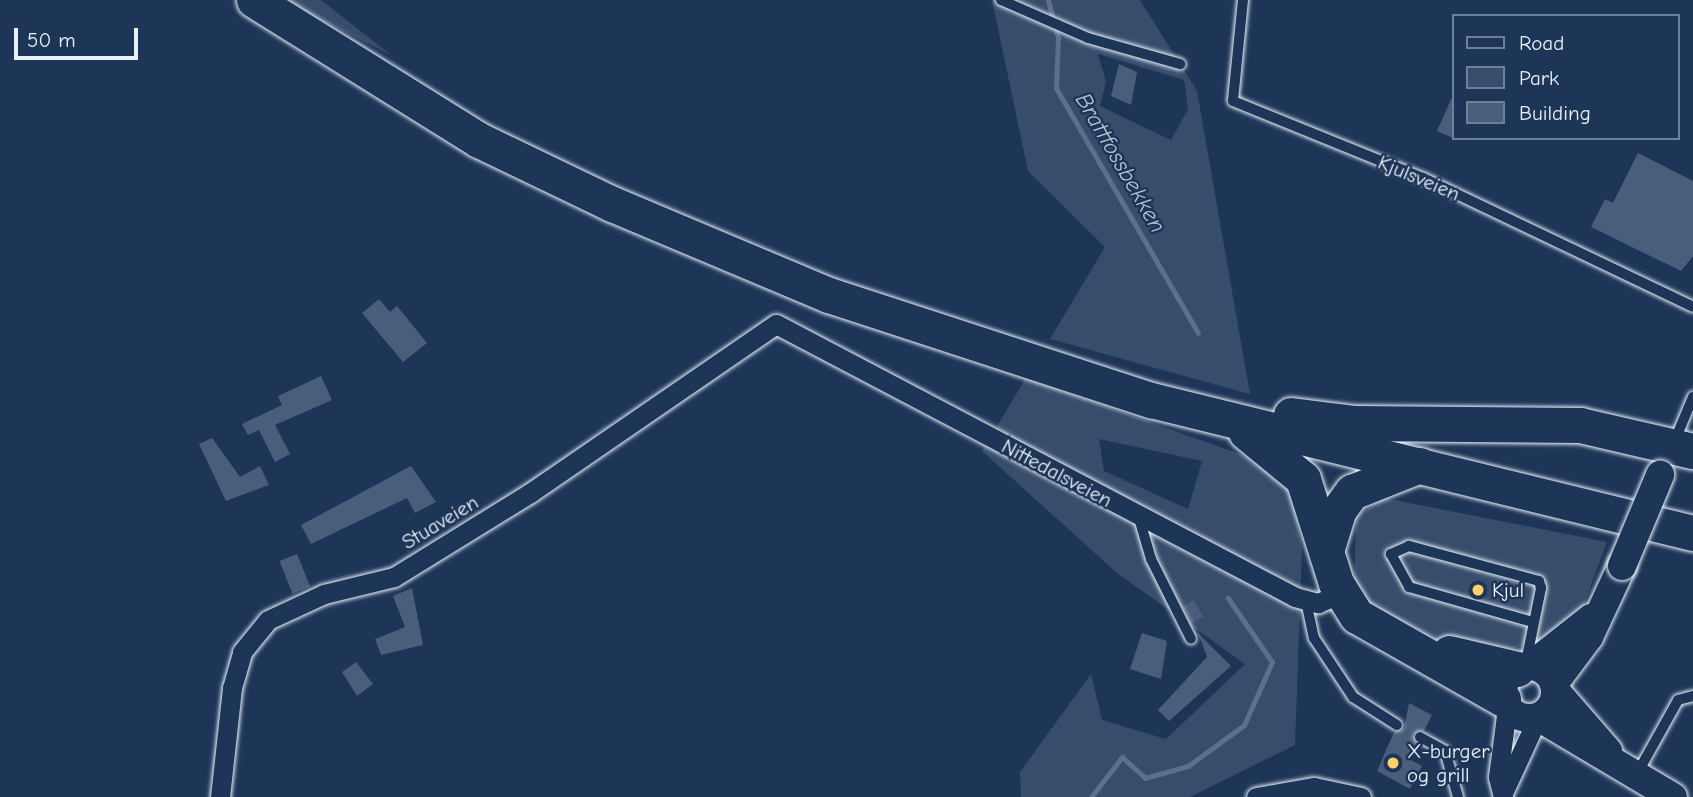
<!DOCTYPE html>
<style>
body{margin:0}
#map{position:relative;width:1693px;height:797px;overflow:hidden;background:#1d3557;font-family:"Comic Neue",sans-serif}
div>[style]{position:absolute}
.green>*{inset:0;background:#374d6c}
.stream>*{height:5px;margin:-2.5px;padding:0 2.5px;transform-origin:2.5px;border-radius:2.5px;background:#5d7089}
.building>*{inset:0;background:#495e7a;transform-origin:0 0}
.roads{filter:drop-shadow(0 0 2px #e8f1f8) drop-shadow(0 0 2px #e8f1f8)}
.lane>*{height:10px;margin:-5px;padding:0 5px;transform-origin:5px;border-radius:5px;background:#1d3557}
.street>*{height:19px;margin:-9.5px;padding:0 9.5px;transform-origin:9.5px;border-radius:9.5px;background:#1d3557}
.secondary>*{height:28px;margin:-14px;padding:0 14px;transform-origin:14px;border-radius:14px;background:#1d3557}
.secondary>.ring{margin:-14px;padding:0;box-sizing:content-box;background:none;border:28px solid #1d3557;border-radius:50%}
.highway>*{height:35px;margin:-17.5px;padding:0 17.5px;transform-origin:17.5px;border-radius:17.5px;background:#1d3557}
.bridges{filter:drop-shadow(0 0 2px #e8f1f8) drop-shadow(0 0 2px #e8f1f8)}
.secondary-bridge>*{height:28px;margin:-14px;padding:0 14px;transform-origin:14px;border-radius:14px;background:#1d3557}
.dots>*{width:19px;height:19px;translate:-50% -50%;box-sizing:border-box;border:4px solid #1d3557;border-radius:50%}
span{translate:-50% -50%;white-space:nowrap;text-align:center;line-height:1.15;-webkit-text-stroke:5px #1d3557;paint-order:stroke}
.street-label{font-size:21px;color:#e8f1f8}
.poi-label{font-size:21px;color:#e8f1f8}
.left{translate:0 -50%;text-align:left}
.water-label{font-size:23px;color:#b7c4d1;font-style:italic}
.legend{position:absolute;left:1452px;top:14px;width:228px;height:126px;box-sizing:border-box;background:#1d3557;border:2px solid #6e8097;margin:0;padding:9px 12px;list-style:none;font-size:21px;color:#e8f1f8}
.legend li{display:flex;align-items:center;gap:14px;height:35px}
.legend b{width:35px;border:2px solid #6e8097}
.scale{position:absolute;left:14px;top:28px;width:124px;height:32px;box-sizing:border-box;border:4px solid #e8f1f8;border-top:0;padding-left:9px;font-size:21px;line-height:24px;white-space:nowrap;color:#e8f1f8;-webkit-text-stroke:5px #1d3557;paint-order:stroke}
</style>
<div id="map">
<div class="green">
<div style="clip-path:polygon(285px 0,321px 0,391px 55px,293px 6px)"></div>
<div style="clip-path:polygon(evenodd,992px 0,1140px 0,1197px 91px,1250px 394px,1050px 339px,1105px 247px,1028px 171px,992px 0,1098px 54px,1184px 80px,1188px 109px,1171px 140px,1100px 106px,1106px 82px,1098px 54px)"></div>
<div style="clip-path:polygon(evenodd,1026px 378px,1262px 462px,1291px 489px,1302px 548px,1295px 745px,1190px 797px,1021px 797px,1020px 772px,1091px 674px,1102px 720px,1166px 739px,1245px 664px,1117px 573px,982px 451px,1026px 378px,1099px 439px,1202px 461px,1188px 509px,1104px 471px,1099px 439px)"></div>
<div style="clip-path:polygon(1384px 498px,1607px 542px,1581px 612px,1539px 642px,1488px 655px,1391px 627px,1354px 592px,1356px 516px)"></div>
</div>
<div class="stream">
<div style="left:1048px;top:0;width:38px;rotate:75deg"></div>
<div style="left:1058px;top:37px;width:51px;rotate:92.2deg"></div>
<div style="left:1056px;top:88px;width:283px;rotate:59.9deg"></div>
<div style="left:1091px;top:797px;width:51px;rotate:-52.2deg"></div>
<div style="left:1122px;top:757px;width:31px;rotate:42deg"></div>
<div style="left:1145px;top:778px;width:45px;rotate:-15.6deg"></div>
<div style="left:1188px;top:766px;width:69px;rotate:-36.2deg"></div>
<div style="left:1244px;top:725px;width:69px;rotate:-66deg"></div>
<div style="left:1272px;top:662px;width:78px;rotate:-124.5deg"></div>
</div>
<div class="building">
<div style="clip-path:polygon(1119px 64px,1137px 72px,1131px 105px,1111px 96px)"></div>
<div style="clip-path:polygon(1453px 95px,1453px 138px,1437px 131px)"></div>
<div style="clip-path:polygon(1638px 153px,1693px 181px,1693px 256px,1681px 271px,1591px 227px,1605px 199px,1613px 203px)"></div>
<div style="clip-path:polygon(379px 299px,390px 312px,397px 306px,427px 343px,403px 362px,362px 313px)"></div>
<div style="clip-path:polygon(321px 376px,332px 400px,275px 425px,290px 454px,275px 462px,259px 430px,248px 435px,242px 424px,282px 405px,278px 396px)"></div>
<div style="clip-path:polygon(212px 438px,240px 477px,260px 466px,269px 485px,226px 501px,199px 444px)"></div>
<div style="clip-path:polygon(411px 466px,436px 502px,415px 513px,407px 498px,311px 544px,301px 525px)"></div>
<div style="left:297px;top:554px;width:35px;height:19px;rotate:68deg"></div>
<div style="clip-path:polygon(412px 588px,423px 645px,381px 655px,375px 639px,405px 627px,393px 596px)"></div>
<div style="left:1194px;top:600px;width:19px;height:13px;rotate:62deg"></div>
<div style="clip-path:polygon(1142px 633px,1167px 641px,1161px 679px,1130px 669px)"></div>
<div style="clip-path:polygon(1198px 633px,1231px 666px,1169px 721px,1158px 710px,1207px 657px)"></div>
<div style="clip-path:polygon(356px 662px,373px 684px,357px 696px,342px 672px)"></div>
<div style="clip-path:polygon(1409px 703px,1432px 715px,1424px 731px,1413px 734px,1417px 744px,1409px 759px,1422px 766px,1410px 789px,1377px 771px,1394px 732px,1404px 728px)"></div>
</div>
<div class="roads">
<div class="lane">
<div style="left:1001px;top:0;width:95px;rotate:23.6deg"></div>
<div style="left:1088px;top:38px;width:96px;rotate:15.8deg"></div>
<div style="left:1243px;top:0;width:101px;rotate:95.7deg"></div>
<div style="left:1233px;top:101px;width:205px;rotate:22.1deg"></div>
<div style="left:1423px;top:178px;width:299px;rotate:25.5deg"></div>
<div style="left:1675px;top:440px;width:47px;rotate:-67.3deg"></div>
<div style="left:1139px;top:518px;width:43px;rotate:73.7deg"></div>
<div style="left:1151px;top:559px;width:89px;rotate:63.4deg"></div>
<div style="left:1306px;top:601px;width:38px;rotate:78deg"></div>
<div style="left:1314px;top:638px;width:71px;rotate:56.5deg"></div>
<div style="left:1353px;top:697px;width:52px;rotate:32.5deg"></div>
<div style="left:1526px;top:662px;width:76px;rotate:-78.5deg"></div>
<div style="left:1541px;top:588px;width:7px;rotate:-106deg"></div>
<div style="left:1539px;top:581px;width:135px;rotate:-164.9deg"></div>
<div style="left:1409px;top:546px;width:20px;rotate:156deg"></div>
<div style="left:1391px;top:554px;width:38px;rotate:61deg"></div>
<div style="left:1409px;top:587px;width:129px;rotate:15.8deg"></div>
<div style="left:1420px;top:737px;width:29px;rotate:29deg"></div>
<div style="left:1445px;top:751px;width:48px;rotate:74.2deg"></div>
<div style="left:1638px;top:772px;width:82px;rotate:-60.9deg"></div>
<div style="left:1678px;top:700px;width:16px;rotate:-15deg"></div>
</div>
<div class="street">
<div style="left:1503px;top:793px;width:84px;rotate:-65.3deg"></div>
<div style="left:220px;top:797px;width:110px;rotate:-83.7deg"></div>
<div style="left:232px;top:688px;width:37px;rotate:-74deg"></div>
<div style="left:242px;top:652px;width:41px;rotate:-50.9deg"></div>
<div style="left:268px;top:620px;width:62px;rotate:-24.9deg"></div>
<div style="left:324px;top:594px;width:72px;rotate:-13.7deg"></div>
<div style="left:394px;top:577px;width:160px;rotate:-31.7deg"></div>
<div style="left:530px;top:493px;width:298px;rotate:-34.5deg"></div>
<div style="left:776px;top:324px;width:586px;rotate:27.74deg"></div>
<div style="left:1295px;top:597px;width:24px;rotate:15deg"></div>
<div style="left:1318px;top:603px;width:25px;rotate:-23deg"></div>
<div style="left:1256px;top:797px;width:59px;rotate:-9.8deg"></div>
<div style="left:1314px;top:787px;width:48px;rotate:12deg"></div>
<div style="left:1503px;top:797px;width:21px;rotate:-104deg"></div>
<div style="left:1498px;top:777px;width:70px;rotate:-82.6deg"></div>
</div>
<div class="secondary">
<div class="ring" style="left:1503px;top:666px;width:24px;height:24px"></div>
<div style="left:1530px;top:666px;width:78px;rotate:-38.2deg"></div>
<div style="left:1554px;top:684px;width:59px;rotate:-53.3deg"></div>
<div style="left:1589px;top:637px;width:78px;rotate:-65.1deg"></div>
<div style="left:1555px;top:690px;width:81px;rotate:49deg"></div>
<div style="left:1538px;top:717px;width:157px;rotate:30.7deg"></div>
</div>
<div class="highway">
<div style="left:254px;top:0;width:265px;rotate:31.9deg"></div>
<div style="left:479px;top:140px;width:148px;rotate:25.7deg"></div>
<div style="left:612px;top:204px;width:235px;rotate:22.8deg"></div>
<div style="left:829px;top:295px;width:339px;rotate:18.1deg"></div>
<div style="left:1151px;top:400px;width:558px;rotate:13.79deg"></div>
<div style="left:1291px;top:415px;width:64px;rotate:7.2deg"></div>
<div style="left:1354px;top:423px;width:226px;rotate:0.5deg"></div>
<div style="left:1580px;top:425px;width:116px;rotate:13deg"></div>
<div style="left:1246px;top:432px;width:74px;rotate:39.5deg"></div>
<div style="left:1303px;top:479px;width:109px;rotate:72.4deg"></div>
<div style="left:1336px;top:583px;width:39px;rotate:58deg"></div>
<div style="left:1357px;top:616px;width:168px;rotate:29.6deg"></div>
<div style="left:1327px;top:548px;width:39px;rotate:-73deg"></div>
<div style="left:1338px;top:511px;width:24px;rotate:-54deg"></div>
<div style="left:1352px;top:492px;width:73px;rotate:-21.7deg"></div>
<div style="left:1449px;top:653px;width:70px;rotate:13.2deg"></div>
</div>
</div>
<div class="bridges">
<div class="secondary-bridge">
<div style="left:1622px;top:566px;width:99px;rotate:-67.3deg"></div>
</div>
</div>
<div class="dots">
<div style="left:1478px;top:590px;background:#ffd166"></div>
<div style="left:1393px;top:763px;background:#ffd166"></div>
</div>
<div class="street-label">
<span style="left:1419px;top:178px;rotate:23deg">Kjulsveien</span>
<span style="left:1057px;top:473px;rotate:28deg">Nittedalsveien</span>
<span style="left:440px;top:522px;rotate:-31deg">Stuaveien</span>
</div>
<div class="poi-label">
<span class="left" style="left:1492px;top:590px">Kjul</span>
<span class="left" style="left:1407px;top:763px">X-burger<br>og grill</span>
</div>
<div class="water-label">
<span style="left:1120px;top:163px;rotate:60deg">Brattfossbekken</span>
</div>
<ul class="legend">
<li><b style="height:9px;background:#1d3557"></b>Road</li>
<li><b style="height:19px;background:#374d6c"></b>Park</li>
<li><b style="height:19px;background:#495e7a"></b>Building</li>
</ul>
<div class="scale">50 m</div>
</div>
